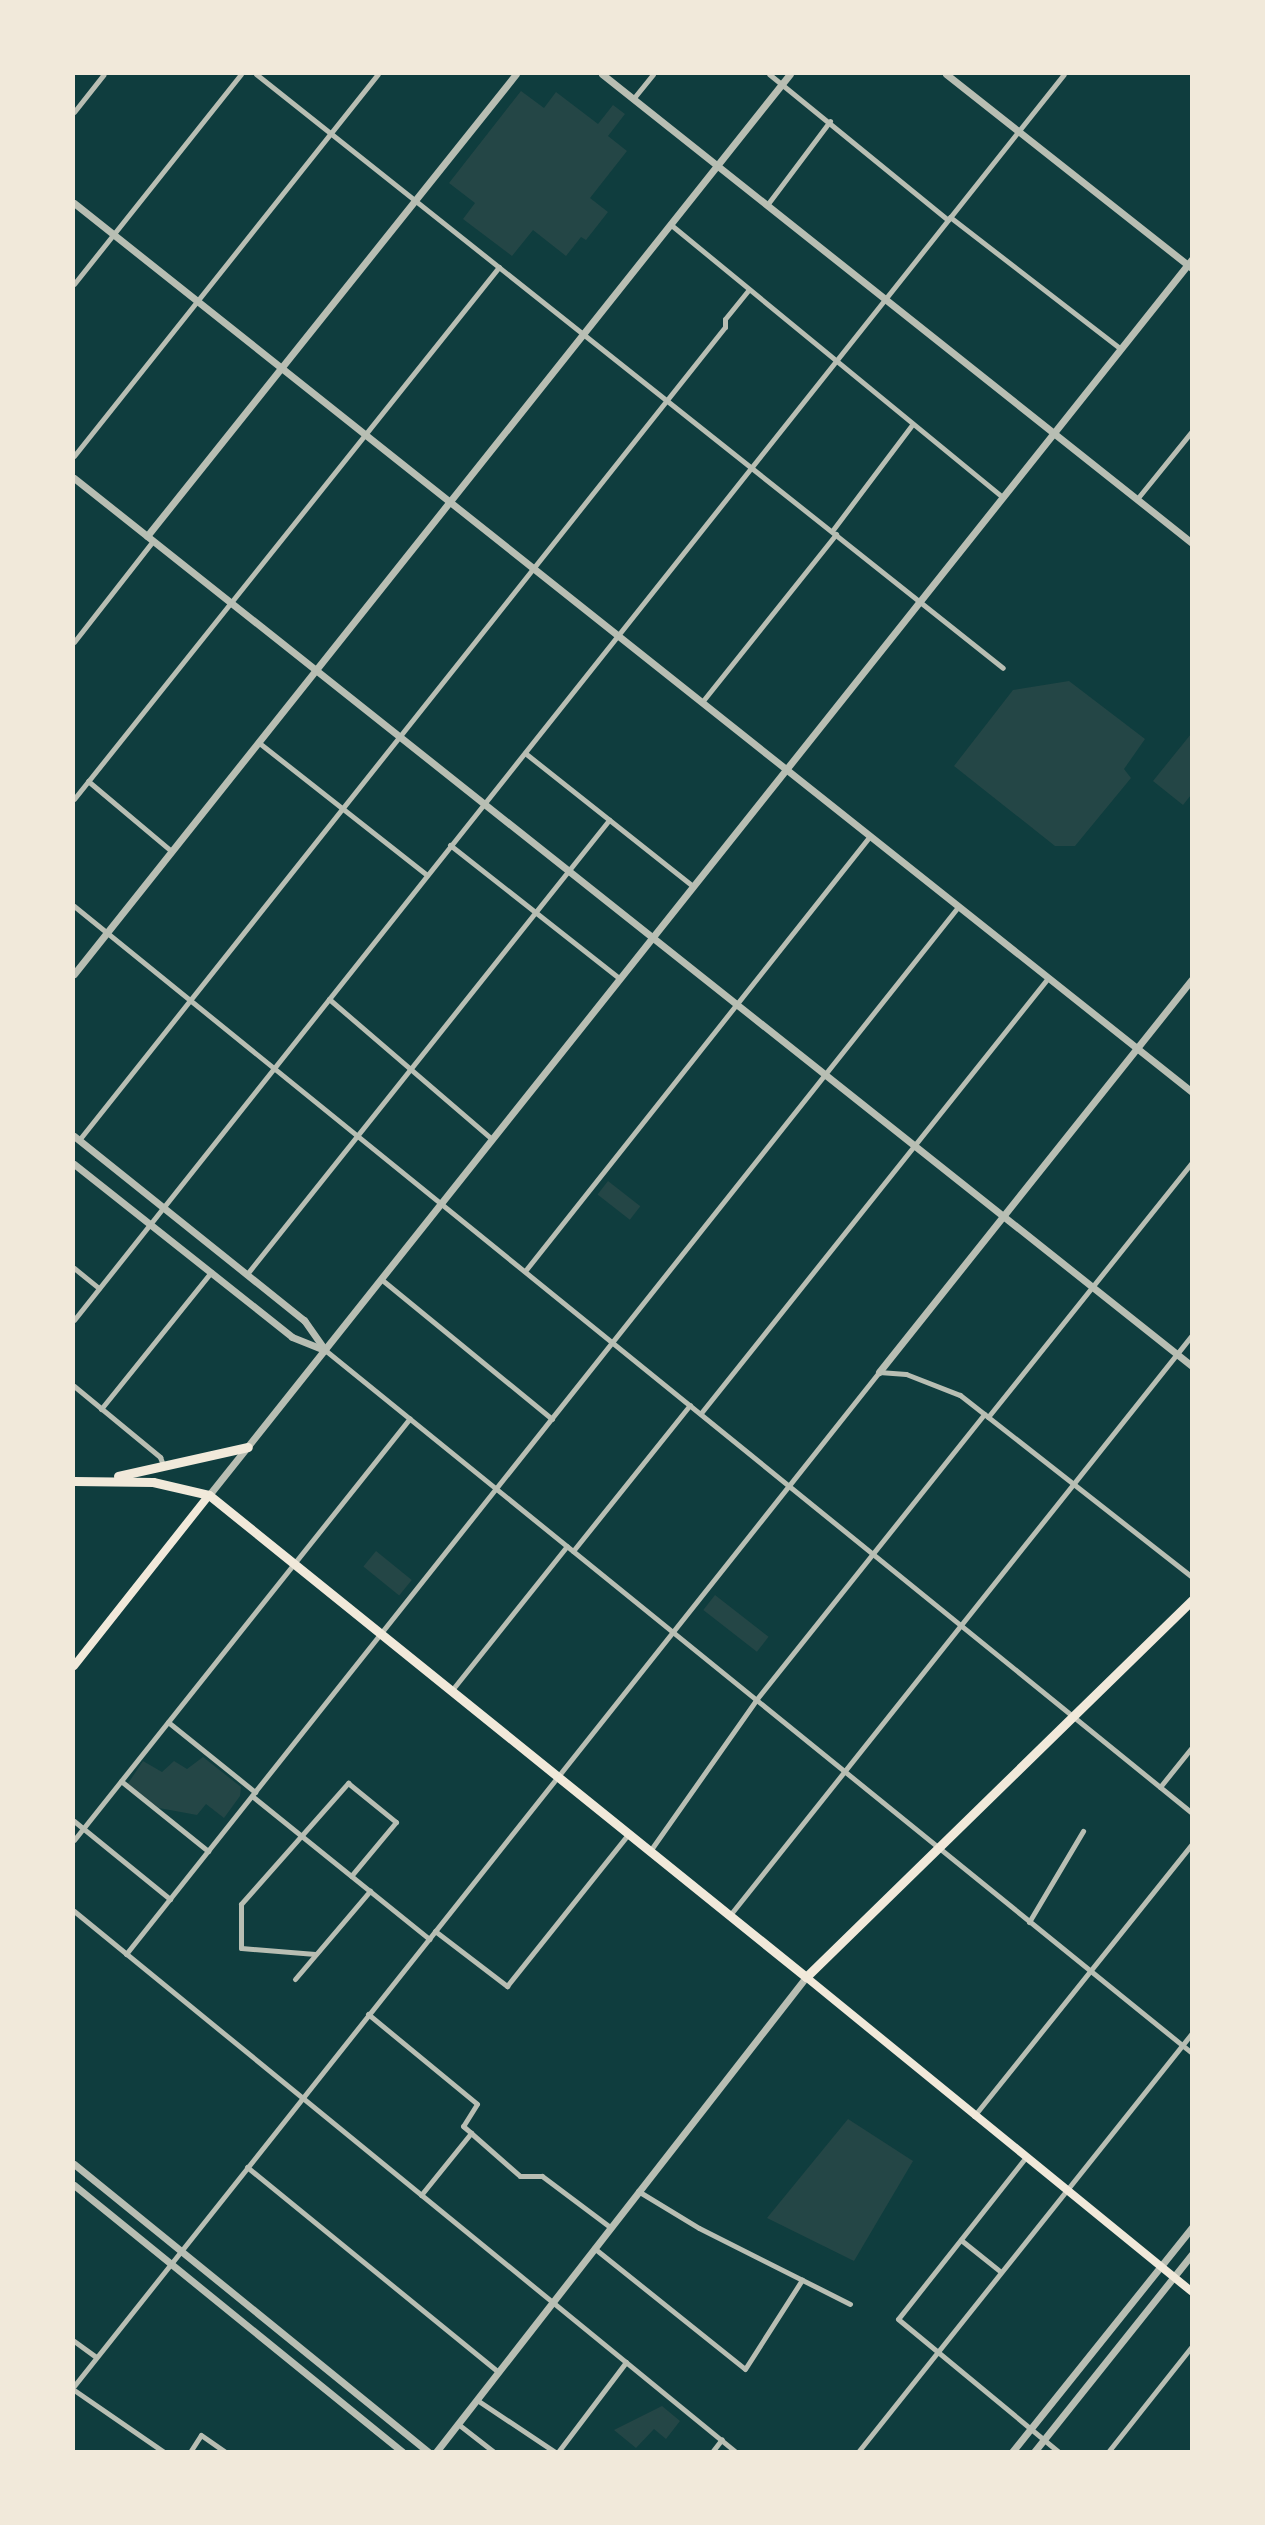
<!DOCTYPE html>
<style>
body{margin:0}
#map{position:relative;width:1265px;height:2525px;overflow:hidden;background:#0f3d3e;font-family:"Roboto Condensed",sans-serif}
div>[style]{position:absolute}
.green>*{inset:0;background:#244646;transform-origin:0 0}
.minor>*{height:5px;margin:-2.5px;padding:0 2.5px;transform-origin:2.5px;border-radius:2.5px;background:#b8beb3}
.tertiary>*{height:7px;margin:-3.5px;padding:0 3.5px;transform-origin:3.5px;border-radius:3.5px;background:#b8beb3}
.secondary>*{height:8px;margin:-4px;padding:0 4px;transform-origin:4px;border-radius:4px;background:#f1e9da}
.primary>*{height:9px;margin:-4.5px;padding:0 4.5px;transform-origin:4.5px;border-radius:4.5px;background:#f1e9da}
span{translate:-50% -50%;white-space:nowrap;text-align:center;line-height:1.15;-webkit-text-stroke:6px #f1e9da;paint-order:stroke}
.frame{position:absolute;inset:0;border:75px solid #f1e9da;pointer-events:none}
</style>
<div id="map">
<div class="green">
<div style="clip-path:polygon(521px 91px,544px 108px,556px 92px,598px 124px,613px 105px,625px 114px,608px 136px,627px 151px,590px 198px,608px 212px,586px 240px,581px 237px,566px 256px,533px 230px,512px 256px,463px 219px,475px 203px,449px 183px)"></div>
<div style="clip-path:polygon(1069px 681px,1145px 739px,1124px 769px,1131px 778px,1075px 846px,1055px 846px,954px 766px,1013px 690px)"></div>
<div style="clip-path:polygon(1191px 734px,1191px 795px,1183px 805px,1153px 781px)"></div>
<div style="left:608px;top:1181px;width:41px;height:17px;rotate:38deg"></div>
<div style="left:376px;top:1551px;width:46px;height:20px;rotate:39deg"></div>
<div style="left:715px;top:1595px;width:68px;height:19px;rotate:38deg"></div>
<div style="clip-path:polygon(203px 1757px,241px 1787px,240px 1796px,224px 1818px,206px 1804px,197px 1815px,159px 1808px,127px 1785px,143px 1761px,162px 1772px,174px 1761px,187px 1769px)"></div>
<div style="clip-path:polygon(848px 2119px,913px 2161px,854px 2261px,767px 2218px)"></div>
<div style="clip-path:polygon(662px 2406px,680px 2421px,666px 2439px,654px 2429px,636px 2448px,614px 2430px)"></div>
</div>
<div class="minor">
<div style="left:256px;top:74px;width:954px;rotate:38.49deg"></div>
<div style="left:769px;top:74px;width:231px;rotate:39.2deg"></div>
<div style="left:633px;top:99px;width:32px;rotate:-51deg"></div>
<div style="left:74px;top:112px;width:48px;rotate:-51.7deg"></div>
<div style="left:767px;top:205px;width:105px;rotate:-53.1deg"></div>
<div style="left:950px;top:217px;width:216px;rotate:37.7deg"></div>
<div style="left:670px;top:224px;width:430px;rotate:39.4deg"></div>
<div style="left:74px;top:284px;width:268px;rotate:-51.5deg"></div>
<div style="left:74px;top:456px;width:488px;rotate:-51.5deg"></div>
<div style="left:1137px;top:499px;width:87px;rotate:-51deg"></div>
<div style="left:832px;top:531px;width:133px;rotate:-53deg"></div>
<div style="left:74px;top:642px;width:128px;rotate:-52deg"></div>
<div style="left:702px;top:702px;width:215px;rotate:-51.4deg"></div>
<div style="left:258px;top:742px;width:215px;rotate:38.2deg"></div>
<div style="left:525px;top:753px;width:214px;rotate:38.4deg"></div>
<div style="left:88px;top:781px;width:109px;rotate:40.1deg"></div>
<div style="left:74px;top:799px;width:681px;rotate:-51.38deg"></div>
<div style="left:450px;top:845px;width:215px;rotate:38.2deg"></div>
<div style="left:74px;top:906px;width:1440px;rotate:39.05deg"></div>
<div style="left:329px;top:999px;width:215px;rotate:40.7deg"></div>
<div style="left:79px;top:1140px;width:1038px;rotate:-51.53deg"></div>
<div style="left:725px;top:327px;width:8px;rotate:-90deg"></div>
<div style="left:725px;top:319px;width:36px;rotate:-51deg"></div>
<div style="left:74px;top:1268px;width:32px;rotate:39deg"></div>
<div style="left:525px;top:1271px;width:555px;rotate:-51.58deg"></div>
<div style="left:247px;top:1274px;width:581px;rotate:-51.43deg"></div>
<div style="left:381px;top:1279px;width:221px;rotate:39.3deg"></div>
<div style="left:74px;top:1320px;width:1591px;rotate:-51.53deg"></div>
<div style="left:325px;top:1350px;width:1116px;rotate:39.04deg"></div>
<div style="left:74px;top:1386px;width:112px;rotate:39.5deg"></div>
<div style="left:160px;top:1457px;width:9px;rotate:69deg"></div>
<div style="left:101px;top:1409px;width:176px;rotate:-51.2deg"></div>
<div style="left:701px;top:1413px;width:556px;rotate:-51.42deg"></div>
<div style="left:988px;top:1417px;width:327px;rotate:-51.3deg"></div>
<div style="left:573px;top:1551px;width:187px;rotate:-51.3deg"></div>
<div style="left:452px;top:1690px;width:184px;rotate:-51.4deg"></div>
<div style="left:168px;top:1722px;width:112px;rotate:38.8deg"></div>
<div style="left:121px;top:1781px;width:112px;rotate:38.8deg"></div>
<div style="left:1160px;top:1787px;width:51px;rotate:-51.3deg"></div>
<div style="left:252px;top:1796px;width:228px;rotate:38.9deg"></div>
<div style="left:74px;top:1821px;width:124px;rotate:39.1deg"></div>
<div style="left:74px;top:1840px;width:539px;rotate:-51.47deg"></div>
<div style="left:650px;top:1851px;width:184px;rotate:-54.9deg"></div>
<div style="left:756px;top:1700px;width:366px;rotate:-51.4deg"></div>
<div style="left:74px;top:1911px;width:855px;rotate:39.26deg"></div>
<div style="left:730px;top:1915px;width:742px;rotate:-51.46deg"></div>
<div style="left:1029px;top:1922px;width:106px;rotate:-59.3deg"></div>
<div style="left:435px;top:1931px;width:91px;rotate:37.4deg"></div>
<div style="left:507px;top:1986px;width:196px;rotate:-51.4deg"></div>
<div style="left:126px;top:1954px;width:1337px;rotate:-51.53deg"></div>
<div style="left:315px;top:1954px;width:74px;rotate:-175.4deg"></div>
<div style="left:241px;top:1948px;width:44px;rotate:-90deg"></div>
<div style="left:241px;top:1904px;width:162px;rotate:-48.5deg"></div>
<div style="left:348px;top:1783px;width:62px;rotate:39.1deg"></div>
<div style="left:396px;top:1822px;width:70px;rotate:129.8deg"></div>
<div style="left:295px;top:1979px;width:116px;rotate:-49.6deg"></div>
<div style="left:368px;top:2014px;width:141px;rotate:39.5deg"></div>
<div style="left:477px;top:2104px;width:26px;rotate:122deg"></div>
<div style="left:463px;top:2126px;width:11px;rotate:41deg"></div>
<div style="left:471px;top:2133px;width:65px;rotate:41.3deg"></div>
<div style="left:520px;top:2176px;width:22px"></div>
<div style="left:542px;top:2176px;width:85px;rotate:36.9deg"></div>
<div style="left:974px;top:2116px;width:349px;rotate:-51.3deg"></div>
<div style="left:1026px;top:2157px;width:206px;rotate:128.3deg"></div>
<div style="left:898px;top:2319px;width:209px;rotate:39.6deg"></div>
<div style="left:247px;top:2167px;width:324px;rotate:39.2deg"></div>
<div style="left:638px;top:2191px;width:71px;rotate:31.2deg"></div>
<div style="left:699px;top:2228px;width:169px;rotate:26.7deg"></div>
<div style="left:421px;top:2195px;width:80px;rotate:-51.1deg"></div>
<div style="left:961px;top:2240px;width:51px;rotate:38.7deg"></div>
<div style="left:594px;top:2248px;width:193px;rotate:38.7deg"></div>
<div style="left:745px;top:2369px;width:106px;rotate:-57.4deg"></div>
<div style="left:74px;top:2341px;width:27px;rotate:36deg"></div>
<div style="left:74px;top:2386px;width:1295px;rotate:-51.55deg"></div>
<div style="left:879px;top:1372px;width:27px;rotate:4deg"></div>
<div style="left:906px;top:1374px;width:58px;rotate:21.3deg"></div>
<div style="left:960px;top:1395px;width:295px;rotate:38.1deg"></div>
<div style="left:74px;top:2390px;width:109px;rotate:34.6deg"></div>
<div style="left:477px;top:2400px;width:94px;rotate:33.7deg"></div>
<div style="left:458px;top:2424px;width:46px;rotate:37.9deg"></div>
<div style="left:190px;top:2452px;width:20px;rotate:-57deg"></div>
<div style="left:201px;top:2435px;width:29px;rotate:35deg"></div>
<div style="left:558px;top:2452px;width:113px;rotate:-52.9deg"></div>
<div style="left:712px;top:2452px;width:16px;rotate:-52deg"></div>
<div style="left:858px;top:2452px;width:536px;rotate:-51.44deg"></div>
<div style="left:1108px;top:2452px;width:135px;rotate:-51.6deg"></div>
</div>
<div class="tertiary">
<div style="left:602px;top:74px;width:754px;rotate:38.48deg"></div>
<div style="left:946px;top:74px;width:313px;rotate:38.3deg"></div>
<div style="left:74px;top:203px;width:1428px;rotate:38.49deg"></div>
<div style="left:74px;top:478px;width:1428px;rotate:38.46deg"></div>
<div style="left:147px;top:536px;width:591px;rotate:-51.39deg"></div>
<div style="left:74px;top:974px;width:1150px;rotate:-51.5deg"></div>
<div style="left:74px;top:1136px;width:295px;rotate:38.7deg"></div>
<div style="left:304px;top:1320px;width:37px;rotate:55deg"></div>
<div style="left:74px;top:1164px;width:278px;rotate:38.4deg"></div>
<div style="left:292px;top:1337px;width:35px;rotate:22deg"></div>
<div style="left:879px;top:1372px;width:502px;rotate:-51.46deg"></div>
<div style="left:209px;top:1495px;width:1579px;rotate:-51.5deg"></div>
<div style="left:74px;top:2164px;width:457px;rotate:39.1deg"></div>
<div style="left:74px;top:2185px;width:423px;rotate:39.1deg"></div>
<div style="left:436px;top:2452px;width:602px;rotate:-52.08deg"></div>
<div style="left:1012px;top:2452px;width:288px;rotate:-51.3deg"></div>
<div style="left:1034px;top:2452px;width:253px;rotate:-51.4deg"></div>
</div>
<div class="secondary">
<div style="left:74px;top:1666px;width:218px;rotate:-51.7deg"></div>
<div style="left:806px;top:1977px;width:498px;rotate:39.2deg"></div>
</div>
<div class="primary">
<div style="left:118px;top:1476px;width:133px;rotate:-12.6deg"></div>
<div style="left:74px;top:1481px;width:79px;rotate:0.7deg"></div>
<div style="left:153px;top:1482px;width:57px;rotate:13.1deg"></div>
<div style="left:209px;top:1495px;width:767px;rotate:38.92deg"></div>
<div style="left:806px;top:1977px;width:540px;rotate:-44.32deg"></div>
</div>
<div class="frame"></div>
</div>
